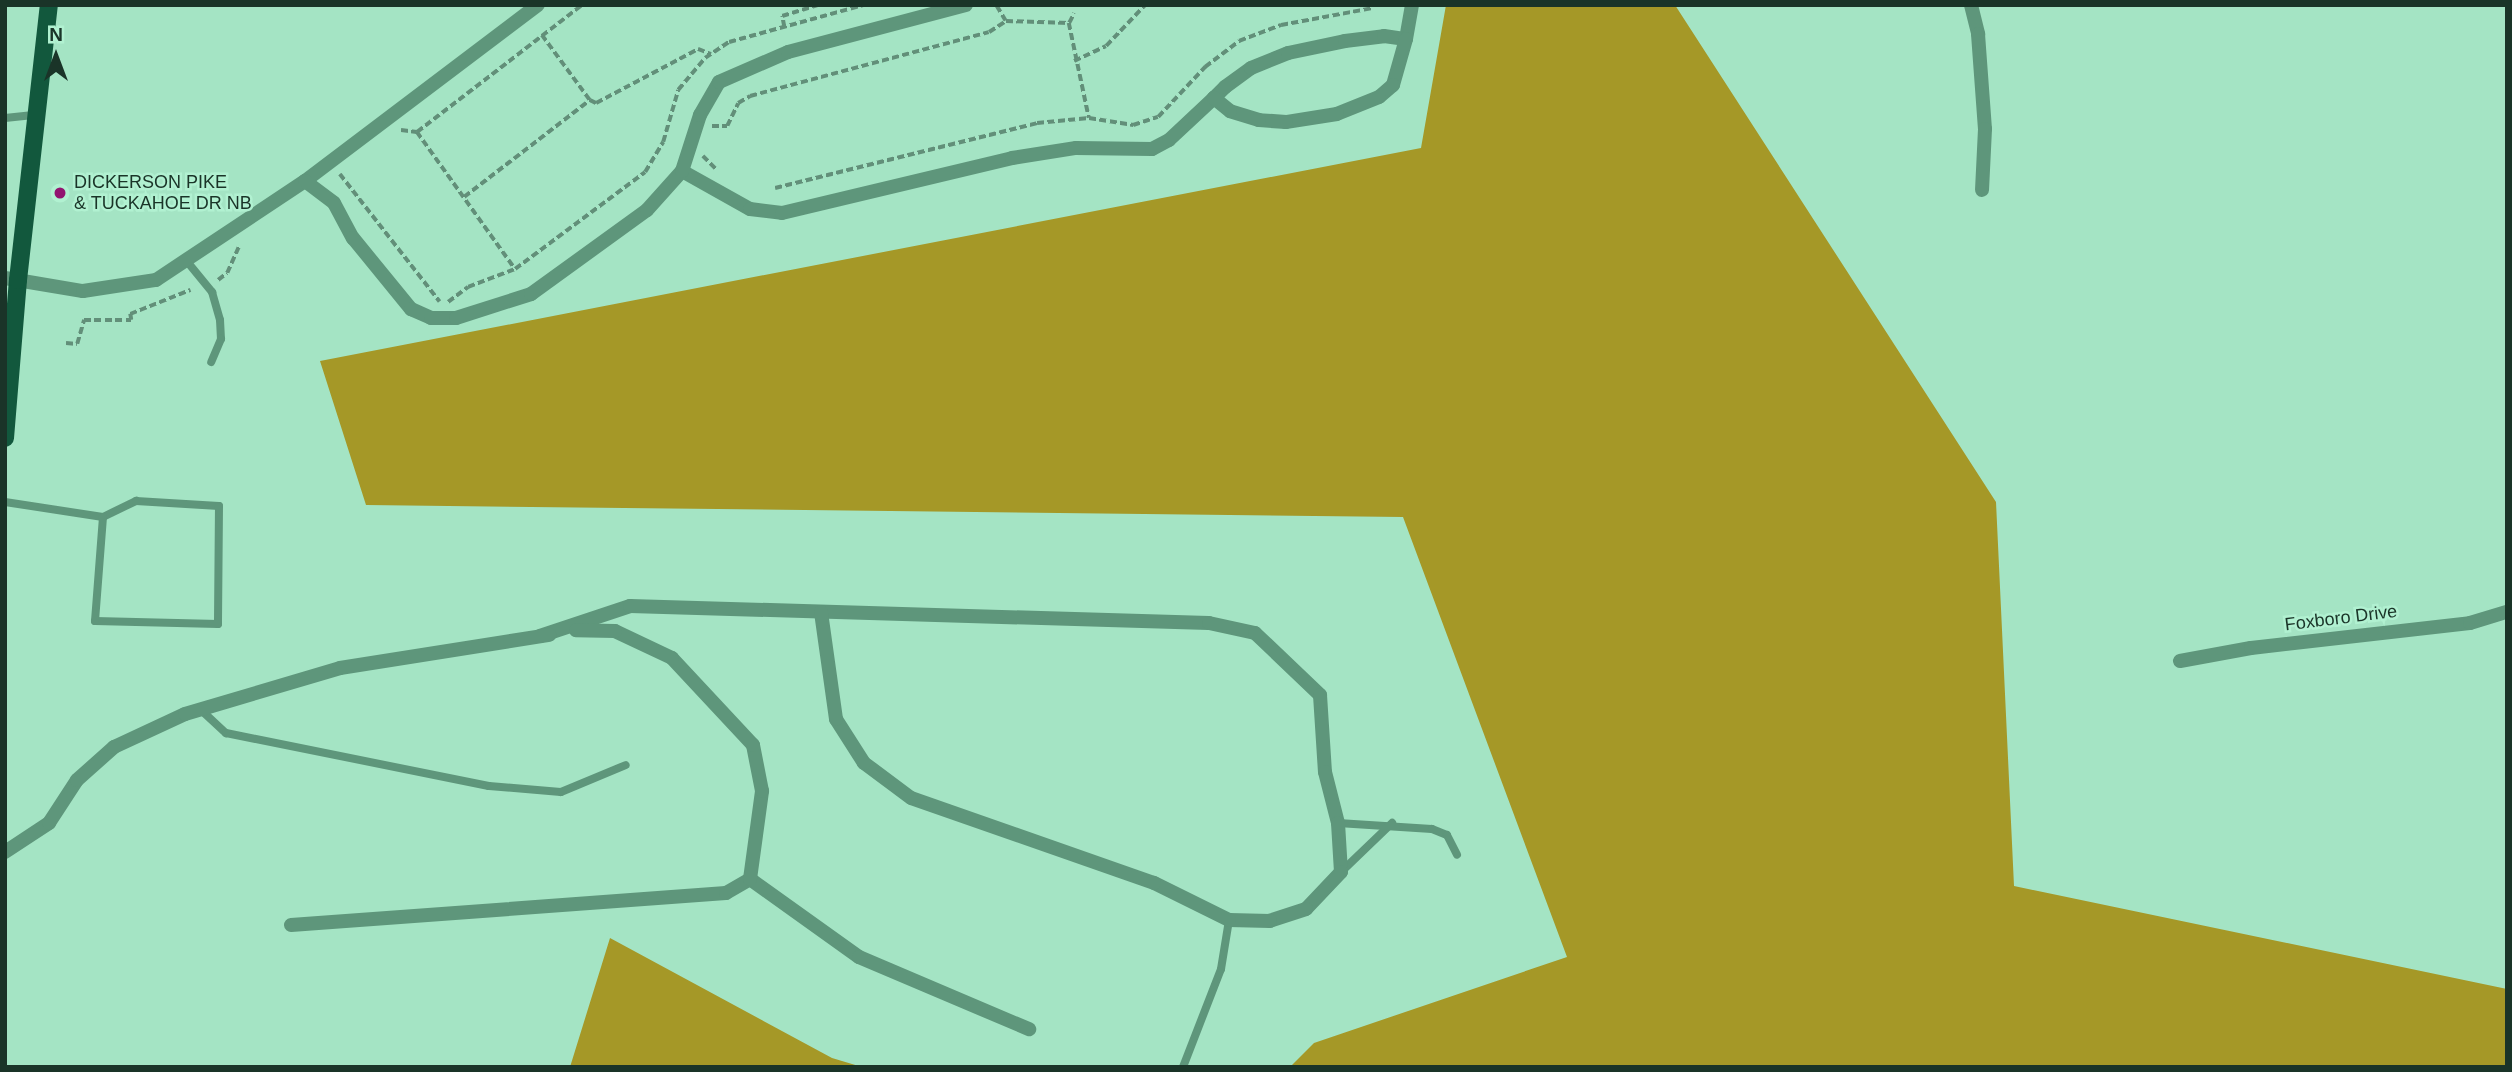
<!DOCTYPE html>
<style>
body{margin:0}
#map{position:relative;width:2512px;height:1072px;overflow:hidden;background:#a4e4c4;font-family:Arial,sans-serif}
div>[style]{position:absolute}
.forest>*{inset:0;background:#a59827}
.path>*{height:3.5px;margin-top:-1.75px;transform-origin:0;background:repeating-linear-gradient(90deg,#628f79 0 7px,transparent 0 10.5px)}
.lane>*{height:8px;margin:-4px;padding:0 4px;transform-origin:4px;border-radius:4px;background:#5e967b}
.street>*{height:14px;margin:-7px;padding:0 7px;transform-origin:7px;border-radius:7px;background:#5e967b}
.primary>*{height:18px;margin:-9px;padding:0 9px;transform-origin:9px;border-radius:9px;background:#12583d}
.dots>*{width:19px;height:19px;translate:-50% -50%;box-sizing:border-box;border:4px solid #b1f1d1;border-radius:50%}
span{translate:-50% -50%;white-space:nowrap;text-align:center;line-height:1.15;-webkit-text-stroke:5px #b1f1d1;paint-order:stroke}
.poi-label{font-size:18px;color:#1a3428}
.left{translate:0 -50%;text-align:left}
.street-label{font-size:18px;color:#1a3428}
.frame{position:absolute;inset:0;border:7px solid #1a3428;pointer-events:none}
.north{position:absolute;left:21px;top:21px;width:70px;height:70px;-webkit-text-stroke:5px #b1f1d1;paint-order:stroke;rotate:0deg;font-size:19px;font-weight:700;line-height:28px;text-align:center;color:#1a3428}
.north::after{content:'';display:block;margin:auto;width:24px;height:32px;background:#1a3428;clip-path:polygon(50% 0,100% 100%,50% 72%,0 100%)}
</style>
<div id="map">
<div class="forest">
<div style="clip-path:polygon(1446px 5px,1675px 5px,1996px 502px,2014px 886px,2507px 989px,2507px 1067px,1290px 1067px,1314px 1043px,1567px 957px,1403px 517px,366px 505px,320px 361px,1421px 148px)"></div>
<div style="clip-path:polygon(610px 938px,832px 1058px,862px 1067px,570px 1067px)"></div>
</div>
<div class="path">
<div style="left:997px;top:6px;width:17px;rotate:59deg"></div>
<div style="left:1069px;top:23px;width:97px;rotate:78.1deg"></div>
<div style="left:784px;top:27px;width:11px;rotate:-100deg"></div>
<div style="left:782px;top:16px;width:38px;rotate:-17deg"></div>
<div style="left:542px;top:35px;width:81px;rotate:53.6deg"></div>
<div style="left:1074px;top:61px;width:35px;rotate:-25deg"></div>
<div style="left:1106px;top:46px;width:57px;rotate:-46.4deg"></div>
<div style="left:712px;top:126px;width:15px"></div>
<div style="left:727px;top:126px;width:25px;rotate:-64deg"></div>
<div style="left:738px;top:103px;width:14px;rotate:-30deg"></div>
<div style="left:750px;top:96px;width:247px;rotate:-15deg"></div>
<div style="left:989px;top:32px;width:20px;rotate:-33deg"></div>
<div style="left:1006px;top:21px;width:63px;rotate:1.8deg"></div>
<div style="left:1069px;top:23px;width:11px;rotate:-63deg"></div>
<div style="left:401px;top:130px;width:16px;rotate:7deg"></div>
<div style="left:417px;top:132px;width:208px;rotate:-37.6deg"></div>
<div style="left:417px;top:132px;width:168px;rotate:54.4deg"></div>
<div style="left:703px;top:156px;width:18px;rotate:45deg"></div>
<div style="left:340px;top:174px;width:162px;rotate:52deg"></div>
<div style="left:775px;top:188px;width:270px;rotate:-13.9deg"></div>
<div style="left:1037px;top:123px;width:52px;rotate:-5.5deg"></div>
<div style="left:1089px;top:118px;width:45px;rotate:9deg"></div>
<div style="left:1133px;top:125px;width:26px;rotate:-18deg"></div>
<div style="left:1158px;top:117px;width:69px;rotate:-46.8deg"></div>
<div style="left:1205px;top:67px;width:43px;rotate:-37.4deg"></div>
<div style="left:1239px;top:41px;width:45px;rotate:-20.9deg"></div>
<div style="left:1281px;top:25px;width:94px;rotate:-10.5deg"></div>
<div style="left:464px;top:197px;width:159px;rotate:-37.6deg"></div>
<div style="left:590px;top:100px;width:7px;rotate:27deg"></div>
<div style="left:596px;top:103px;width:115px;rotate:-27.9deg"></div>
<div style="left:698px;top:49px;width:14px;rotate:21deg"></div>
<div style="left:218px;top:280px;width:11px;rotate:-38deg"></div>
<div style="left:227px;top:273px;width:30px;rotate:-66deg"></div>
<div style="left:448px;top:302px;width:25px;rotate:-37deg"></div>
<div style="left:468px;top:287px;width:50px;rotate:-21deg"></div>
<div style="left:515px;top:269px;width:162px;rotate:-36.7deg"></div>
<div style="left:645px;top:172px;width:35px;rotate:-59deg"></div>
<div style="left:663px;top:142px;width:54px;rotate:-73.9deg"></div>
<div style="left:678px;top:90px;width:42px;rotate:-49.8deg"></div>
<div style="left:705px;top:58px;width:29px;rotate:-34deg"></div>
<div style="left:729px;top:42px;width:139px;rotate:-15.4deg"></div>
<div style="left:66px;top:343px;width:11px;rotate:5deg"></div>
<div style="left:77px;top:344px;width:25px;rotate:-74deg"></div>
<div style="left:84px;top:320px;width:47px"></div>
<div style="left:131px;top:320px;width:6px;rotate:-99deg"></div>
<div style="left:130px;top:314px;width:65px;rotate:-21.8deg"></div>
</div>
<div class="lane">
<div style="left:5px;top:118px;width:31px;rotate:-6deg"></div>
<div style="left:185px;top:259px;width:43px;rotate:50.7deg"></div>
<div style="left:212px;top:292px;width:29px;rotate:74deg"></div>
<div style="left:220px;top:320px;width:19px;rotate:87deg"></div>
<div style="left:221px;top:339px;width:25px;rotate:113deg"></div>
<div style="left:5px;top:502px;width:99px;rotate:8.7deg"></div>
<div style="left:103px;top:517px;width:37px;rotate:-26deg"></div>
<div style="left:136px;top:501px;width:83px;rotate:3.4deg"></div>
<div style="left:219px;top:506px;width:118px;rotate:90.5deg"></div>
<div style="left:218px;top:624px;width:123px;rotate:-178.6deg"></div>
<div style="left:95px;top:621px;width:104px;rotate:-85.6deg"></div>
<div style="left:201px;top:710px;width:34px;rotate:43deg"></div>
<div style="left:226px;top:733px;width:268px;rotate:11.4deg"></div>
<div style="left:489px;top:786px;width:72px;rotate:4.8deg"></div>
<div style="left:561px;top:792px;width:70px;rotate:-22.6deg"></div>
<div style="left:1338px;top:823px;width:94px;rotate:3.7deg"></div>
<div style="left:1432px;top:829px;width:16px;rotate:22deg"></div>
<div style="left:1447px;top:835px;width:22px;rotate:63deg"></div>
<div style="left:1341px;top:872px;width:71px;rotate:-43.9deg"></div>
<div style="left:1183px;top:1067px;width:105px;rotate:-68.8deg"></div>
<div style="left:1221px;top:969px;width:50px;rotate:-80.7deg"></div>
</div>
<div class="street">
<div style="left:1971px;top:5px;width:30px;rotate:76deg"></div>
<div style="left:1978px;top:34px;width:95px;rotate:85.8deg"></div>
<div style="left:1985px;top:129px;width:61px;rotate:92.8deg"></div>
<div style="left:1406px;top:39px;width:35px;rotate:-80deg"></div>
<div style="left:682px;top:171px;width:78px;rotate:29.2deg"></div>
<div style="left:750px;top:209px;width:32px;rotate:7deg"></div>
<div style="left:782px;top:213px;width:236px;rotate:-13.4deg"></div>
<div style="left:1012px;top:158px;width:65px;rotate:-8.9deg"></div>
<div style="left:1076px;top:148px;width:76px;rotate:0.8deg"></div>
<div style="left:1152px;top:149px;width:19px;rotate:-28deg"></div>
<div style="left:1169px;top:140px;width:62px;rotate:-43deg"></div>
<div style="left:1214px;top:98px;width:16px;rotate:-45deg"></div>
<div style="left:1225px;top:87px;width:32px;rotate:-36deg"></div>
<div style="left:1251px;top:68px;width:40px;rotate:-22deg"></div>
<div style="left:1288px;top:53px;width:58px;rotate:-11.9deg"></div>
<div style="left:1345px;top:41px;width:39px;rotate:-7deg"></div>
<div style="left:1384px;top:36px;width:22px;rotate:8deg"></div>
<div style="left:1406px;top:39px;width:48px;rotate:105.8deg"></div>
<div style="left:1393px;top:85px;width:18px;rotate:139deg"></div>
<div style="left:1379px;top:97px;width:45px;rotate:158deg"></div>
<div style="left:1337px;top:114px;width:52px;rotate:171.1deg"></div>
<div style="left:1286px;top:122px;width:27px;rotate:-176deg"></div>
<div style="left:1259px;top:120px;width:30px;rotate:-163deg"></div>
<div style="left:1230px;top:111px;width:21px;rotate:-141deg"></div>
<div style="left:305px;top:181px;width:292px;rotate:-37.1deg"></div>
<div style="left:5px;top:278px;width:79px;rotate:9.5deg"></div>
<div style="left:83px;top:291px;width:74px;rotate:-8.6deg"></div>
<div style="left:156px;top:280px;width:179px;rotate:-33.6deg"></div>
<div style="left:305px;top:181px;width:36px;rotate:37deg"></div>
<div style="left:334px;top:203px;width:40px;rotate:62deg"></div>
<div style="left:353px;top:238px;width:92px;rotate:50.8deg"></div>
<div style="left:411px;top:309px;width:22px;rotate:24deg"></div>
<div style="left:431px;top:318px;width:25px"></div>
<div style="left:456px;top:318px;width:79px;rotate:-17.7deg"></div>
<div style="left:531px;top:294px;width:143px;rotate:-35.9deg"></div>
<div style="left:647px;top:210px;width:52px;rotate:-48.1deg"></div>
<div style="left:682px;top:171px;width:59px;rotate:-72.2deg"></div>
<div style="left:700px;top:115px;width:38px;rotate:-60deg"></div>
<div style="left:719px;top:82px;width:75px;rotate:-23.5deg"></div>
<div style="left:788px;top:52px;width:184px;rotate:-14.8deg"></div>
<div style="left:540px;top:636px;width:95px;rotate:-18.4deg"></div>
<div style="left:630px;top:606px;width:579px;rotate:1.68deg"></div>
<div style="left:1209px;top:623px;width:47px;rotate:12.3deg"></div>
<div style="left:1255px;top:633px;width:90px;rotate:43.6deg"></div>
<div style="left:1320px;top:695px;width:77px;rotate:86.3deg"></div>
<div style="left:1325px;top:772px;width:53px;rotate:75.7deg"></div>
<div style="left:1338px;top:823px;width:49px;rotate:86.5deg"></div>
<div style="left:1341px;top:872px;width:51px;rotate:133.4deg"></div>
<div style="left:1306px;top:909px;width:38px;rotate:162deg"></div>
<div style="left:1270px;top:921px;width:41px;rotate:-178.6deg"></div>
<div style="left:1229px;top:920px;width:84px;rotate:-153.7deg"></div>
<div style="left:1154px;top:883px;width:257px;rotate:-160.7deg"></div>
<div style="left:911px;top:798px;width:59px;rotate:-143.3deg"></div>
<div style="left:864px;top:763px;width:52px;rotate:-122.5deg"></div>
<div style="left:836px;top:719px;width:108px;rotate:-98deg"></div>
<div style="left:2180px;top:661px;width:72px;rotate:-10.4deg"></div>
<div style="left:2251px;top:648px;width:220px;rotate:-6.5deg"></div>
<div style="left:2470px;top:623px;width:39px;rotate:-17deg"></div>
<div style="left:5px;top:852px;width:53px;rotate:-33.4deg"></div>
<div style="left:49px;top:823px;width:51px;rotate:-56.9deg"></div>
<div style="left:77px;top:780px;width:50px;rotate:-41.7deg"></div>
<div style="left:114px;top:747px;width:78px;rotate:-24.9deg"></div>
<div style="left:185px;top:714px;width:162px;rotate:-16.5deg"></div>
<div style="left:340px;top:668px;width:212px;rotate:-9deg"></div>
<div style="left:750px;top:879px;width:134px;rotate:35.6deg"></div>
<div style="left:859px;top:957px;width:185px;rotate:23deg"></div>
<div style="left:291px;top:925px;width:436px;rotate:-4.2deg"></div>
<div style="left:726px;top:893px;width:28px;rotate:-30deg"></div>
<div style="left:750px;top:879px;width:89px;rotate:-82.2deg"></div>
<div style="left:762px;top:791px;width:47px;rotate:-101.1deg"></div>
<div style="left:753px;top:745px;width:119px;rotate:-133deg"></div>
<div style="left:672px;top:658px;width:63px;rotate:-154.7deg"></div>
<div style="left:615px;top:631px;width:39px;rotate:-179deg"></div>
</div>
<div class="primary">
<div style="left:5px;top:438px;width:159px;rotate:-85.3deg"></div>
<div style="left:18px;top:280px;width:277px;rotate:-83.6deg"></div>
</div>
<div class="dots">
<div style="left:60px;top:193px;background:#921570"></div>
</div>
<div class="poi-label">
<span class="left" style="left:74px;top:193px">DICKERSON PIKE<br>&amp; TUCKAHOE DR NB</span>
</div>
<div class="street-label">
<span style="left:2341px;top:618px;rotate:-7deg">Foxboro Drive</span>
</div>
<div class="frame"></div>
<div class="north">N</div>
</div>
